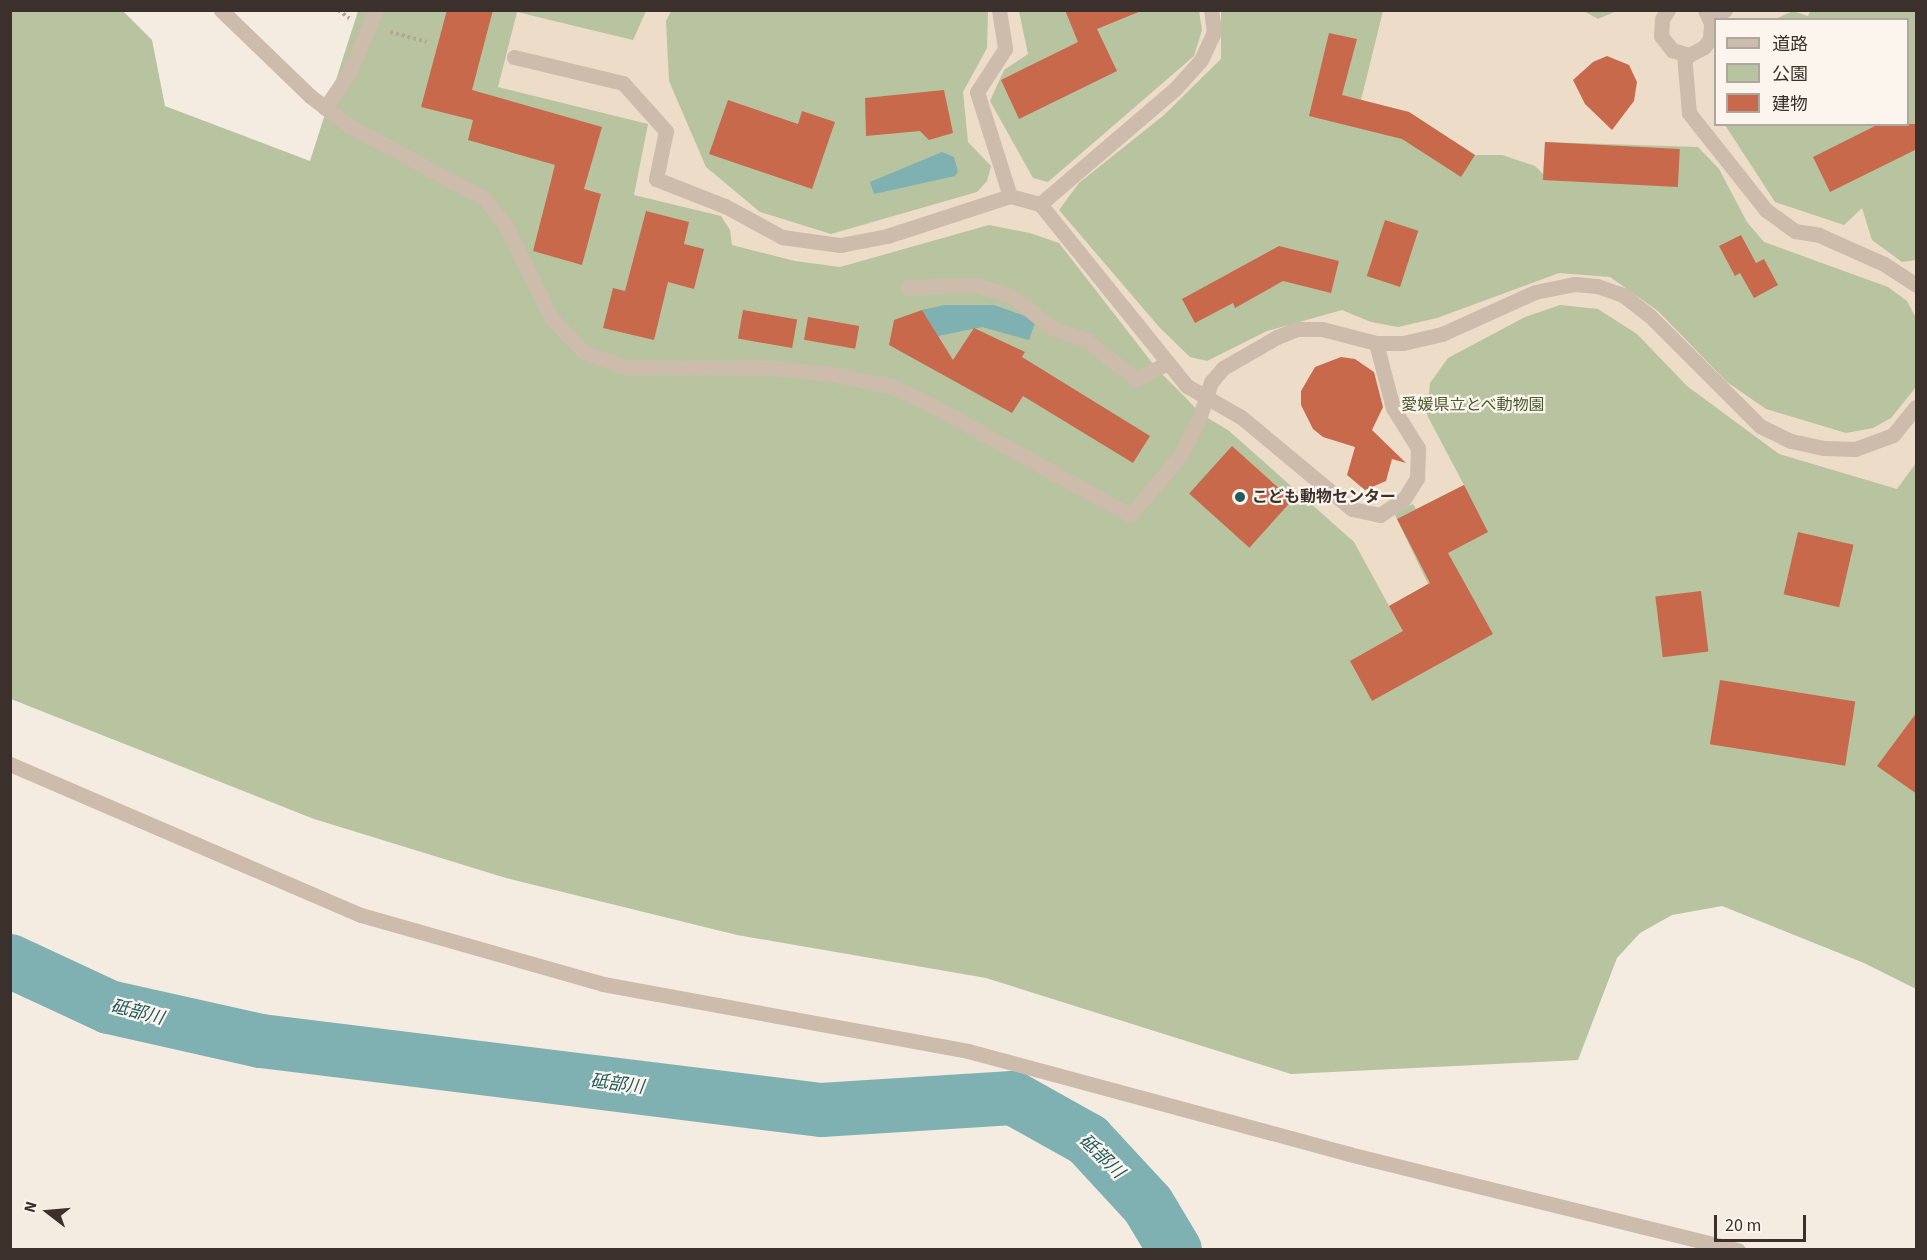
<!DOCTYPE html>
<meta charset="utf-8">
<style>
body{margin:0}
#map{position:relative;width:1927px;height:1260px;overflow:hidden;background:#f4ebe1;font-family:"Source Sans 3","Noto Sans JP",sans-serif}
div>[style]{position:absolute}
.green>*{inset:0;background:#b8c4a0}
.plaza>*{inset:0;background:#ecdcc8}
.water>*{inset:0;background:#7fb0b2}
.river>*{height:54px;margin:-27px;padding:0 27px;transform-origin:27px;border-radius:27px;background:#7fb0b2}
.building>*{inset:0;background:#c8694b;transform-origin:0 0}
.path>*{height:4px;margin-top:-2px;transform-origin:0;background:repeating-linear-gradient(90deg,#b9a596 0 3px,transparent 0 6px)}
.minor>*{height:15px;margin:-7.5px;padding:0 7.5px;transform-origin:7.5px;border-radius:7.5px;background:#cdbbac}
.dots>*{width:16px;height:16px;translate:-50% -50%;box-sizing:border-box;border:3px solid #fbf5ee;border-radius:50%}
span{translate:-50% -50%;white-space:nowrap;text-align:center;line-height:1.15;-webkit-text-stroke:4.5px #fbf5ee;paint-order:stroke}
.park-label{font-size:16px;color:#4a5a2e}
.poi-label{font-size:16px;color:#3b302b;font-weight:700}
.left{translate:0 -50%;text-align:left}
.water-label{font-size:18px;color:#1f5a5e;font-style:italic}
.frame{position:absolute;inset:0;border:12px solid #3b302b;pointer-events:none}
.legend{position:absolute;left:1714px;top:18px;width:195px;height:108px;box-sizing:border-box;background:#fbf5ee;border:2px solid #aea6a0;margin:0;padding:8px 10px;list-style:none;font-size:18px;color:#3b302b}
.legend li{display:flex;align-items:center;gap:12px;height:30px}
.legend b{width:30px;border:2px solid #aea6a0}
.north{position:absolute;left:18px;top:1182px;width:60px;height:60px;-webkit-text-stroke:4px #fbf5ee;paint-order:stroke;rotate:286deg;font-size:16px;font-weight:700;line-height:24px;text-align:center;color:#3b302b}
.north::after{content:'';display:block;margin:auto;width:21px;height:27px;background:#3b302b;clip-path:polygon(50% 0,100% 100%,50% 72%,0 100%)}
.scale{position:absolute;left:1714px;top:1215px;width:92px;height:27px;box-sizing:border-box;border:3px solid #3b302b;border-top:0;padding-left:8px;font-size:18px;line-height:21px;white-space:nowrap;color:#3b302b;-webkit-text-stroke:4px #fbf5ee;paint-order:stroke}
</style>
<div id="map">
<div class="green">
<div style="clip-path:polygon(evenodd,10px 11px,123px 11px,152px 40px,165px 106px,310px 161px,358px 11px,1916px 11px,1916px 989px,1864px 963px,1722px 906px,1672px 915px,1640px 933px,1617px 958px,1578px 1060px,1291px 1074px,986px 978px,737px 935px,506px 878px,314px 819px,11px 699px,10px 11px,1716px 20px,1908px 20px,1908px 124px,1716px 124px,1716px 20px)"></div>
</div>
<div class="plaza">
<div style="clip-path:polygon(1582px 10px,1598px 19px,1619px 10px,1810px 11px,1808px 16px,1793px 11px,1775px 19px,1716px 20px,1716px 124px,1725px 125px,1775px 202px,1844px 225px,1862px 208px,1872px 240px,1902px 262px,1916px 260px,1916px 318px,1907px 301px,1888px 287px,1764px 242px,1747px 222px,1719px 169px,1698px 147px,1545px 142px,1543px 174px,1535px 166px,1502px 155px,1475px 155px,1409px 112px,1361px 100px,1383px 11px)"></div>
<div style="clip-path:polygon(646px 11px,671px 11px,666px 21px,669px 81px,706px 167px,760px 212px,831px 234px,977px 192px,987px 181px,991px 166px,968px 142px,963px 92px,987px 48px,988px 11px,1019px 11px,1028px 54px,1004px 70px,990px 101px,1033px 178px,1048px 182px,1194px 56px,1202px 30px,1199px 11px,1221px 11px,1221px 59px,1164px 115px,1079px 183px,1059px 210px,1160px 328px,1190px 357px,1207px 361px,1267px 331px,1342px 310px,1371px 322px,1398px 327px,1437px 318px,1559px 273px,1610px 277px,1658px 311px,1727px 382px,1766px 409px,1846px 433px,1873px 428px,1891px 418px,1916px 387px,1916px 463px,1897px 489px,1779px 454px,1687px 386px,1637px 334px,1598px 309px,1560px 305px,1525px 317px,1448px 358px,1430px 383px,1427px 415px,1464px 485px,1416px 509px,1413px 504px,1394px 513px,1428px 584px,1389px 606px,1354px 542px,1228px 430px,1201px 414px,1184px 396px,1157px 369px,1059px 243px,1030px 233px,989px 225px,840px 267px,795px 261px,732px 245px,730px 230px,721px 216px,634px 195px,648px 124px,498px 87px,517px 12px,633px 40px)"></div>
</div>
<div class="water">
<div style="clip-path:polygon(942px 152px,954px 157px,958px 172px,955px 176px,874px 194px,870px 182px)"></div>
<div style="clip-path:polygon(945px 305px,994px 305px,1036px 320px,1029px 340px,982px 327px,938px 336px,922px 310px)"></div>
</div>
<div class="river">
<div style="left:10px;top:961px;width:109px;rotate:24.9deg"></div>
<div style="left:109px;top:1007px;width:156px;rotate:12.6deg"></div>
<div style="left:261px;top:1041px;width:564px;rotate:7.02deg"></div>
<div style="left:821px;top:1110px;width:192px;rotate:-3.6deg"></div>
<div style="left:1013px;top:1098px;width:86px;rotate:29.2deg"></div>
<div style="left:1088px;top:1140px;width:88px;rotate:47.3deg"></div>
<div style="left:1148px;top:1205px;width:52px;rotate:59deg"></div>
</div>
<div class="building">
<div style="clip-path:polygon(447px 10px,493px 10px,472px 90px,602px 127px,584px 189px,601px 194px,582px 265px,533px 251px,555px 165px,468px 140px,473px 120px,421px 107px)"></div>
<div style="clip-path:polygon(1065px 10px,1141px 11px,1097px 29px,1117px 71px,1019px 119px,1001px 80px,1078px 42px)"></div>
<div style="clip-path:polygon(1329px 33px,1357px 39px,1342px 95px,1409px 112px,1475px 155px,1461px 177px,1402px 139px,1309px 116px)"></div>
<div style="clip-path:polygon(1607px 56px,1629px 65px,1637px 82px,1634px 101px,1612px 130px,1585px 104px,1573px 80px,1593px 62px)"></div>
<div style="clip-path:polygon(944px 90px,953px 133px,929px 140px,920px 131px,866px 136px,865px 98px)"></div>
<div style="clip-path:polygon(728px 100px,798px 124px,802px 111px,835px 122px,812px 189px,709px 154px)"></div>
<div style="clip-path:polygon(1879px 124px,1917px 124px,1917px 149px,1830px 192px,1813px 157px)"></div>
<div style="left:1545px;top:142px;width:135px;height:38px;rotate:3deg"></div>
<div style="clip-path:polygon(646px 211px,689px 222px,684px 244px,704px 249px,694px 289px,668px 282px,654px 340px,603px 328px,613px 288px,625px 291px)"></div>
<div style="left:1385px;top:220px;width:35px;height:59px;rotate:18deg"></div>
<div style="clip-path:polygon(1741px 235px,1756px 263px,1764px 259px,1778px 285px,1754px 298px,1740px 273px,1735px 276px,1719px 246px)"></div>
<div style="clip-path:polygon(1279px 246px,1339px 261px,1331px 293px,1283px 281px,1235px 308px,1233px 303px,1195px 323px,1182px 299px)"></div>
<div style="left:743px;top:310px;width:55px;height:29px;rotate:10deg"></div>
<div style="clip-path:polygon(922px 310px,953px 360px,974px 328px,1025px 352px,1022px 357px,1150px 436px,1133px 463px,1023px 396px,1012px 413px,889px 345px,894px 320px)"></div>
<div style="left:808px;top:317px;width:52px;height:23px;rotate:10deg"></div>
<div style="clip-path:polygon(1341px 357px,1355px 359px,1374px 372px,1383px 407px,1372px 430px,1406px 463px,1392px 459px,1386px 481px,1365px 490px,1347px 475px,1355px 447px,1323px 437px,1313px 429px,1301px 405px,1301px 391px,1315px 367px)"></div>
<div style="left:1232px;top:446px;width:81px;height:64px;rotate:42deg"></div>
<div style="clip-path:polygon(1464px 485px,1488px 532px,1448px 553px,1493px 634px,1372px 701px,1350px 661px,1403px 631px,1389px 606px,1430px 583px,1397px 519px)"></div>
<div style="left:1798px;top:532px;width:57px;height:64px;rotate:13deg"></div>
<div style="left:1701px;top:591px;width:61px;height:46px;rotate:83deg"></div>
<div style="left:1720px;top:680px;width:137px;height:65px;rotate:9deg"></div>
<div style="clip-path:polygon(1917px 712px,1917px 794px,1877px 766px)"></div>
</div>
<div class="path">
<div style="left:338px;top:10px;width:14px;rotate:36deg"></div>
<div style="left:390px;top:32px;width:38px;rotate:15deg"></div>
</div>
<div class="minor">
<div style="left:221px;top:10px;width:124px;rotate:44deg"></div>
<div style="left:310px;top:96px;width:51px;rotate:37.1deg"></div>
<div style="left:351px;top:127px;width:151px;rotate:28.1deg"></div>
<div style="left:484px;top:198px;width:36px;rotate:52deg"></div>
<div style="left:506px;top:226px;width:102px;rotate:63.9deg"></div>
<div style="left:551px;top:318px;width:49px;rotate:45.8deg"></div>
<div style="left:585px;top:353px;width:43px;rotate:18.9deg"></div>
<div style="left:626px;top:367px;width:146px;rotate:0.4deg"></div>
<div style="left:772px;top:368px;width:59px;rotate:5.8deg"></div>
<div style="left:831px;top:374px;width:60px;rotate:11.5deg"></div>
<div style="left:890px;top:386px;width:39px;rotate:24deg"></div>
<div style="left:926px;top:402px;width:233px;rotate:29deg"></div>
<div style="left:1130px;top:515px;width:77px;rotate:-49.7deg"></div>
<div style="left:1180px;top:456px;width:42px;rotate:-62.8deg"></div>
<div style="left:1199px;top:419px;width:39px;rotate:-72deg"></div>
<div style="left:1211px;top:382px;width:18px;rotate:-49deg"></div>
<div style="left:1223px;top:368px;width:62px;rotate:-29.9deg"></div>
<div style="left:1277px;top:337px;width:22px;rotate:-22deg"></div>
<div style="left:1297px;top:329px;width:25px"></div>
<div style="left:1322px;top:329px;width:56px;rotate:14.5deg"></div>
<div style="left:1376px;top:343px;width:27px"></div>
<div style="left:1403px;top:343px;width:40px;rotate:-13deg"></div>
<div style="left:1442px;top:334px;width:102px;rotate:-24.3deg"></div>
<div style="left:1535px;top:292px;width:41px;rotate:-11.3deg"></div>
<div style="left:1575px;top:284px;width:22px;rotate:5deg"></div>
<div style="left:1597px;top:286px;width:28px;rotate:19deg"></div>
<div style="left:1623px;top:295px;width:34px;rotate:38deg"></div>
<div style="left:1650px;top:316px;width:156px;rotate:45deg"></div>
<div style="left:1760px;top:426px;width:34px;rotate:26deg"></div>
<div style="left:1791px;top:441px;width:34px;rotate:12deg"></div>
<div style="left:1824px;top:448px;width:31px;rotate:2deg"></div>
<div style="left:1855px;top:449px;width:40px;rotate:-20.2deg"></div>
<div style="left:1893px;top:435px;width:36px;rotate:-51deg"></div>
<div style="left:999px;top:10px;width:39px;rotate:81deg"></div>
<div style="left:1005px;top:49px;width:51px;rotate:123.1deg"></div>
<div style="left:977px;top:92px;width:109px;rotate:72.4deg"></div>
<div style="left:1010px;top:196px;width:31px;rotate:15deg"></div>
<div style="left:1211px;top:10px;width:22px;rotate:82deg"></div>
<div style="left:1214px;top:32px;width:31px;rotate:115deg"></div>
<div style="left:1201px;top:60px;width:38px;rotate:132deg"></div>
<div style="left:1176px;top:88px;width:179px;rotate:139.5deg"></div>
<div style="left:1040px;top:204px;width:234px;rotate:51.1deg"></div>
<div style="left:1187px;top:386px;width:62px;rotate:29.9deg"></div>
<div style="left:1241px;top:417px;width:144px;rotate:39.7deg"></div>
<div style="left:1352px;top:509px;width:29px;rotate:12deg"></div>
<div style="left:1380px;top:515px;width:29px;rotate:-34deg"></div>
<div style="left:1404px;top:499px;width:25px;rotate:-58deg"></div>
<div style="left:1417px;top:478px;width:30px;rotate:-88deg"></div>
<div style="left:1418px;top:448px;width:47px;rotate:-122deg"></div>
<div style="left:1393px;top:408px;width:67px;rotate:-104.7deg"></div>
<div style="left:1668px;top:10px;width:11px;rotate:124deg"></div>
<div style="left:1662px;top:19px;width:17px;rotate:93deg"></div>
<div style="left:1661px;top:36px;width:18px;rotate:52deg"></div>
<div style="left:1672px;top:50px;width:18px;rotate:16deg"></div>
<div style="left:1689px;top:55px;width:17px;rotate:-28deg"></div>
<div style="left:1704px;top:47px;width:10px;rotate:-53deg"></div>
<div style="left:1710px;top:39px;width:16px;rotate:-86deg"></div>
<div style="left:1711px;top:23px;width:14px;rotate:-115deg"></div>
<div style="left:1710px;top:18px;width:17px;rotate:-28deg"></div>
<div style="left:1684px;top:54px;width:59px;rotate:85.2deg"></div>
<div style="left:1689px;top:113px;width:124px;rotate:51.6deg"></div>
<div style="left:1766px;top:210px;width:36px;rotate:36deg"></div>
<div style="left:1795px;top:231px;width:24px;rotate:9deg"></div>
<div style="left:1819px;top:235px;width:71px;rotate:24deg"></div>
<div style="left:1884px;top:264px;width:38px;rotate:33deg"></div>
<div style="left:514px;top:57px;width:112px;rotate:13.4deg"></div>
<div style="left:623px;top:83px;width:64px;rotate:48.1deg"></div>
<div style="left:666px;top:131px;width:49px;rotate:101.8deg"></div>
<div style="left:656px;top:179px;width:74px;rotate:21.4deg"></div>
<div style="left:725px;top:206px;width:65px;rotate:28.5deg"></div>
<div style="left:782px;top:237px;width:59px;rotate:7.9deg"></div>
<div style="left:840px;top:245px;width:48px;rotate:-10.8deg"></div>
<div style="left:887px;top:236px;width:129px;rotate:-18deg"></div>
<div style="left:325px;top:108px;width:42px;rotate:-55.6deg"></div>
<div style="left:349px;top:73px;width:69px;rotate:-66.8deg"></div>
<div style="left:908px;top:287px;width:69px;rotate:-1.7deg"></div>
<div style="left:977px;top:285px;width:37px;rotate:17deg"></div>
<div style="left:1012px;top:296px;width:51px;rotate:38.7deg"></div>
<div style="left:1052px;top:328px;width:36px;rotate:19deg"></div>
<div style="left:1086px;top:340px;width:63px;rotate:38deg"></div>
<div style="left:1136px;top:379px;width:35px;rotate:-27deg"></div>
<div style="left:10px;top:764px;width:382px;rotate:23.3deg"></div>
<div style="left:361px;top:915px;width:252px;rotate:15.9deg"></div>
<div style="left:603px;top:984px;width:371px;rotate:10.4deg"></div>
<div style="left:968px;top:1051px;width:395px;rotate:15.1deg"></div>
<div style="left:1349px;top:1154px;width:401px;rotate:13.9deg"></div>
</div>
<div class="dots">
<div style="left:1240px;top:497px;background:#1f5a5e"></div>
</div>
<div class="park-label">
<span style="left:1473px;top:405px">愛媛県立とべ動物園</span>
</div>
<div class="poi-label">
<span class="left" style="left:1252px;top:497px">こども動物センター</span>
</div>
<div class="water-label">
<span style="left:137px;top:1013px;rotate:14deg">砥部川</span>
<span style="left:617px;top:1085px;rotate:7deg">砥部川</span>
<span style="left:1101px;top:1157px;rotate:44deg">砥部川</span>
</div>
<div class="frame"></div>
<ul class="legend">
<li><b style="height:8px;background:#cdbbac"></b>道路</li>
<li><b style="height:16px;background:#b8c4a0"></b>公園</li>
<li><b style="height:16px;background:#c8694b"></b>建物</li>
</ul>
<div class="north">N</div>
<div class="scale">20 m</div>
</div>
